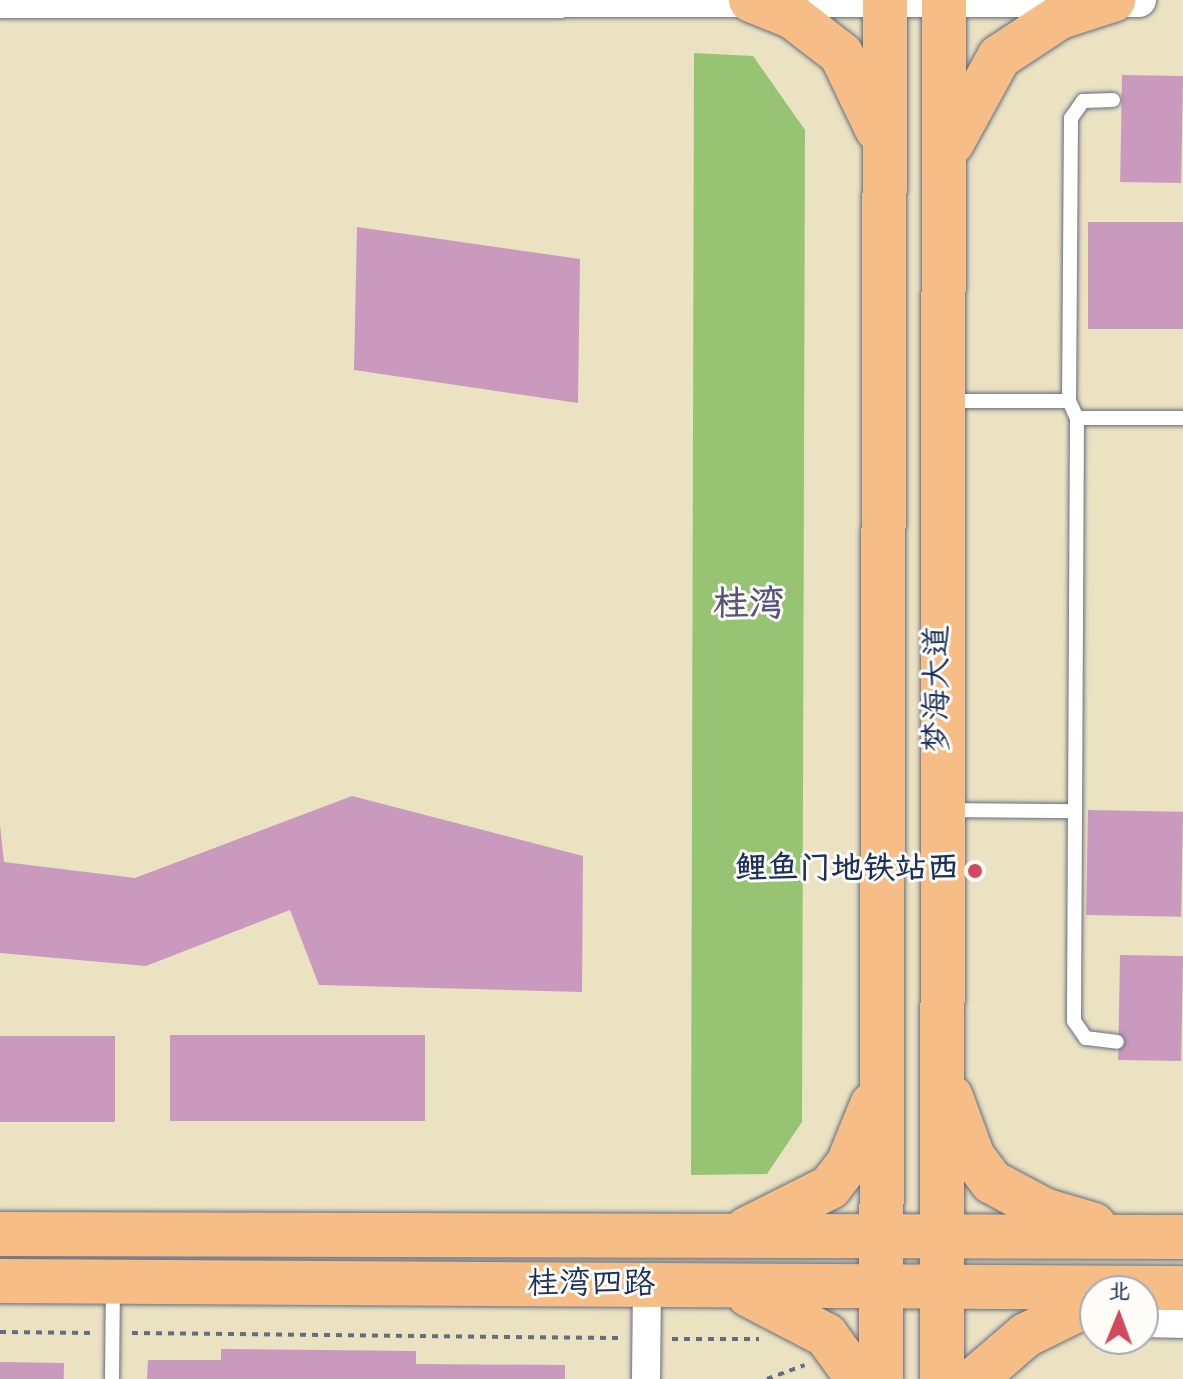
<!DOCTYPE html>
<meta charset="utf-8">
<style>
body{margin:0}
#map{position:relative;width:1183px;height:1379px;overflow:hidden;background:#ebe2c2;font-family:"Indie Flower","LXGW WenKai TC",sans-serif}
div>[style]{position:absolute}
.green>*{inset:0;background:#96c473}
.building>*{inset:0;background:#c999be;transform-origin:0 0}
.path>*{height:4px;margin-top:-2px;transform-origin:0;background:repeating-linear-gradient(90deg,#646e81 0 6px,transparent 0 12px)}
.roads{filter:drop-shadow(0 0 2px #646e81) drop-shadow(0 0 2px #646e81)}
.service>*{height:14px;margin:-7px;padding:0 7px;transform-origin:7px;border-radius:7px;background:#fff}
.minor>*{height:28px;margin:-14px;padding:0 14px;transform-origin:14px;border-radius:14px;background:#fff}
.tertiary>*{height:34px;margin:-17px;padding:0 17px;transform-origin:17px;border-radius:17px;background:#fff}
.primary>*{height:44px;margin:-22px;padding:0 22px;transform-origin:22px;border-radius:22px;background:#f6be86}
.dots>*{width:22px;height:22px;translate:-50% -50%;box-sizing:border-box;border:4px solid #fdfcf7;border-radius:50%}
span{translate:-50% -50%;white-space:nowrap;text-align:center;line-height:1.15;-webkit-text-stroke:6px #fdfcf7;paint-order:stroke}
.street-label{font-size:32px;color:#1b2f5e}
.poi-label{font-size:32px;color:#1b2f5e;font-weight:700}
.right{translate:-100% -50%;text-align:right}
.quarter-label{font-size:36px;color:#585480;font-weight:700}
.north{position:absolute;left:1079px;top:1275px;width:80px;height:80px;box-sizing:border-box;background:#fdfcf7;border:2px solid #a3aaba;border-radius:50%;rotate:1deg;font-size:22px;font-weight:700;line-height:32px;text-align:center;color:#1b2f5e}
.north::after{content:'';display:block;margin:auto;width:28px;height:36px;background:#d1495b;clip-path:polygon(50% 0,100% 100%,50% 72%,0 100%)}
</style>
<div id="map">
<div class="green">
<div style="clip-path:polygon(694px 53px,753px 56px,805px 130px,802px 1122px,767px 1174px,691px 1175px)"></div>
</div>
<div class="building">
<div style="left:1122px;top:75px;width:61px;height:107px;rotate:1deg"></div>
<div style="left:1088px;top:222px;width:95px;height:107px"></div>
<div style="clip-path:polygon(357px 227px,580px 259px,578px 403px,354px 370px)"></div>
<div style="clip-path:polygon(352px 796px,583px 856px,582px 992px,319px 985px,290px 910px,146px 966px,0 953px,0 825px,4px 862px,135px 878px)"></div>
<div style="left:1088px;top:810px;width:95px;height:105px;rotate:1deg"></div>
<div style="left:1120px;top:955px;width:63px;height:105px;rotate:1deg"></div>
<div style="left:170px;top:1035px;width:255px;height:86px"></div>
<div style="left:0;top:1036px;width:115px;height:86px"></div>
<div style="clip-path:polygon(221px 1349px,416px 1351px,416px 1364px,565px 1365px,565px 1379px,147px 1379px,148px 1360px,221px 1360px)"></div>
<div style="left:0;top:1362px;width:64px;height:17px;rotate:1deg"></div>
</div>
<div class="path">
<div style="left:0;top:1332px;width:95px;rotate:0.6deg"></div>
<div style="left:132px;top:1333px;width:487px;rotate:0.6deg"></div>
<div style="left:672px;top:1339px;width:87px"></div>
<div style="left:767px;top:1379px;width:40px;rotate:-20.2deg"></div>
</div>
<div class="roads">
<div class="service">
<div style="left:1113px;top:100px;width:30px;rotate:178deg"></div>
<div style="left:1083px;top:101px;width:21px;rotate:125deg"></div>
<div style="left:1071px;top:118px;width:283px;rotate:90.4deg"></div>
<div style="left:1069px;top:401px;width:19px;rotate:65deg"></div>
<div style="left:1077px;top:418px;width:603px;rotate:90.29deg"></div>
<div style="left:1074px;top:1021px;width:21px;rotate:55deg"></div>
<div style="left:1086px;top:1038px;width:31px;rotate:7deg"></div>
<div style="left:949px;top:401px;width:120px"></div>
<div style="left:1077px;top:418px;width:106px"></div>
<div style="left:948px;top:810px;width:126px;rotate:0.5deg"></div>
<div style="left:112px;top:1379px;width:92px;rotate:-89.4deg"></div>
</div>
<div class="minor">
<div style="left:1143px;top:1323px;width:40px;rotate:1.4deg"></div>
<div style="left:646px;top:1379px;width:93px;rotate:-89.4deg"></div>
</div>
<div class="tertiary">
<div style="left:0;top:1px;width:1139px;rotate:-0.05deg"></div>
</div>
<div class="primary">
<div style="left:751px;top:0;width:45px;rotate:22deg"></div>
<div style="left:793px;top:17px;width:61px;rotate:37.6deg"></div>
<div style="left:841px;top:54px;width:83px;rotate:64.4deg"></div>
<div style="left:952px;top:143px;width:98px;rotate:-61.3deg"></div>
<div style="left:999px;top:57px;width:73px;rotate:-33.3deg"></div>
<div style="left:1060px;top:17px;width:56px;rotate:-17.8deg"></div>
<div style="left:951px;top:1097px;width:64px;rotate:69.9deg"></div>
<div style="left:973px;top:1157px;width:31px;rotate:53deg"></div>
<div style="left:992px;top:1182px;width:59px;rotate:28.3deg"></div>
<div style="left:1044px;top:1210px;width:52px;rotate:16.7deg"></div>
<div style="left:747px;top:1229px;width:93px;rotate:-26.8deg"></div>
<div style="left:830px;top:1187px;width:29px;rotate:-52deg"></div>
<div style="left:848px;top:1164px;width:64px;rotate:-67.9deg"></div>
<div style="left:0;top:1234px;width:1183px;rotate:0.15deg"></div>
<div style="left:0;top:1281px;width:1183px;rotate:0.34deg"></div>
<div style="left:749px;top:1295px;width:87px;rotate:27.5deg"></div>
<div style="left:826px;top:1335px;width:54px;rotate:54deg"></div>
<div style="left:881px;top:1379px;width:1379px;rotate:-89.83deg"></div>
<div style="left:942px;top:1379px;width:1379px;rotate:-89.92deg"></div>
<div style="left:975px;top:1379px;width:67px;rotate:-40.8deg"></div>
<div style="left:1026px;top:1335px;width:77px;rotate:-26.2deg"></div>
</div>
</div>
<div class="dots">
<div style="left:975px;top:871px;background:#d1495b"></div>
</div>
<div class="street-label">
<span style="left:940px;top:689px;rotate:-90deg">梦海大道</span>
<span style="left:591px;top:1286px">桂湾四路</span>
</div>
<div class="poi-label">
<span class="right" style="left:959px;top:871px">鲤鱼门地铁站西</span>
</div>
<div class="quarter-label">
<span style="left:749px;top:607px">桂湾</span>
</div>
<div class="north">北</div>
</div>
